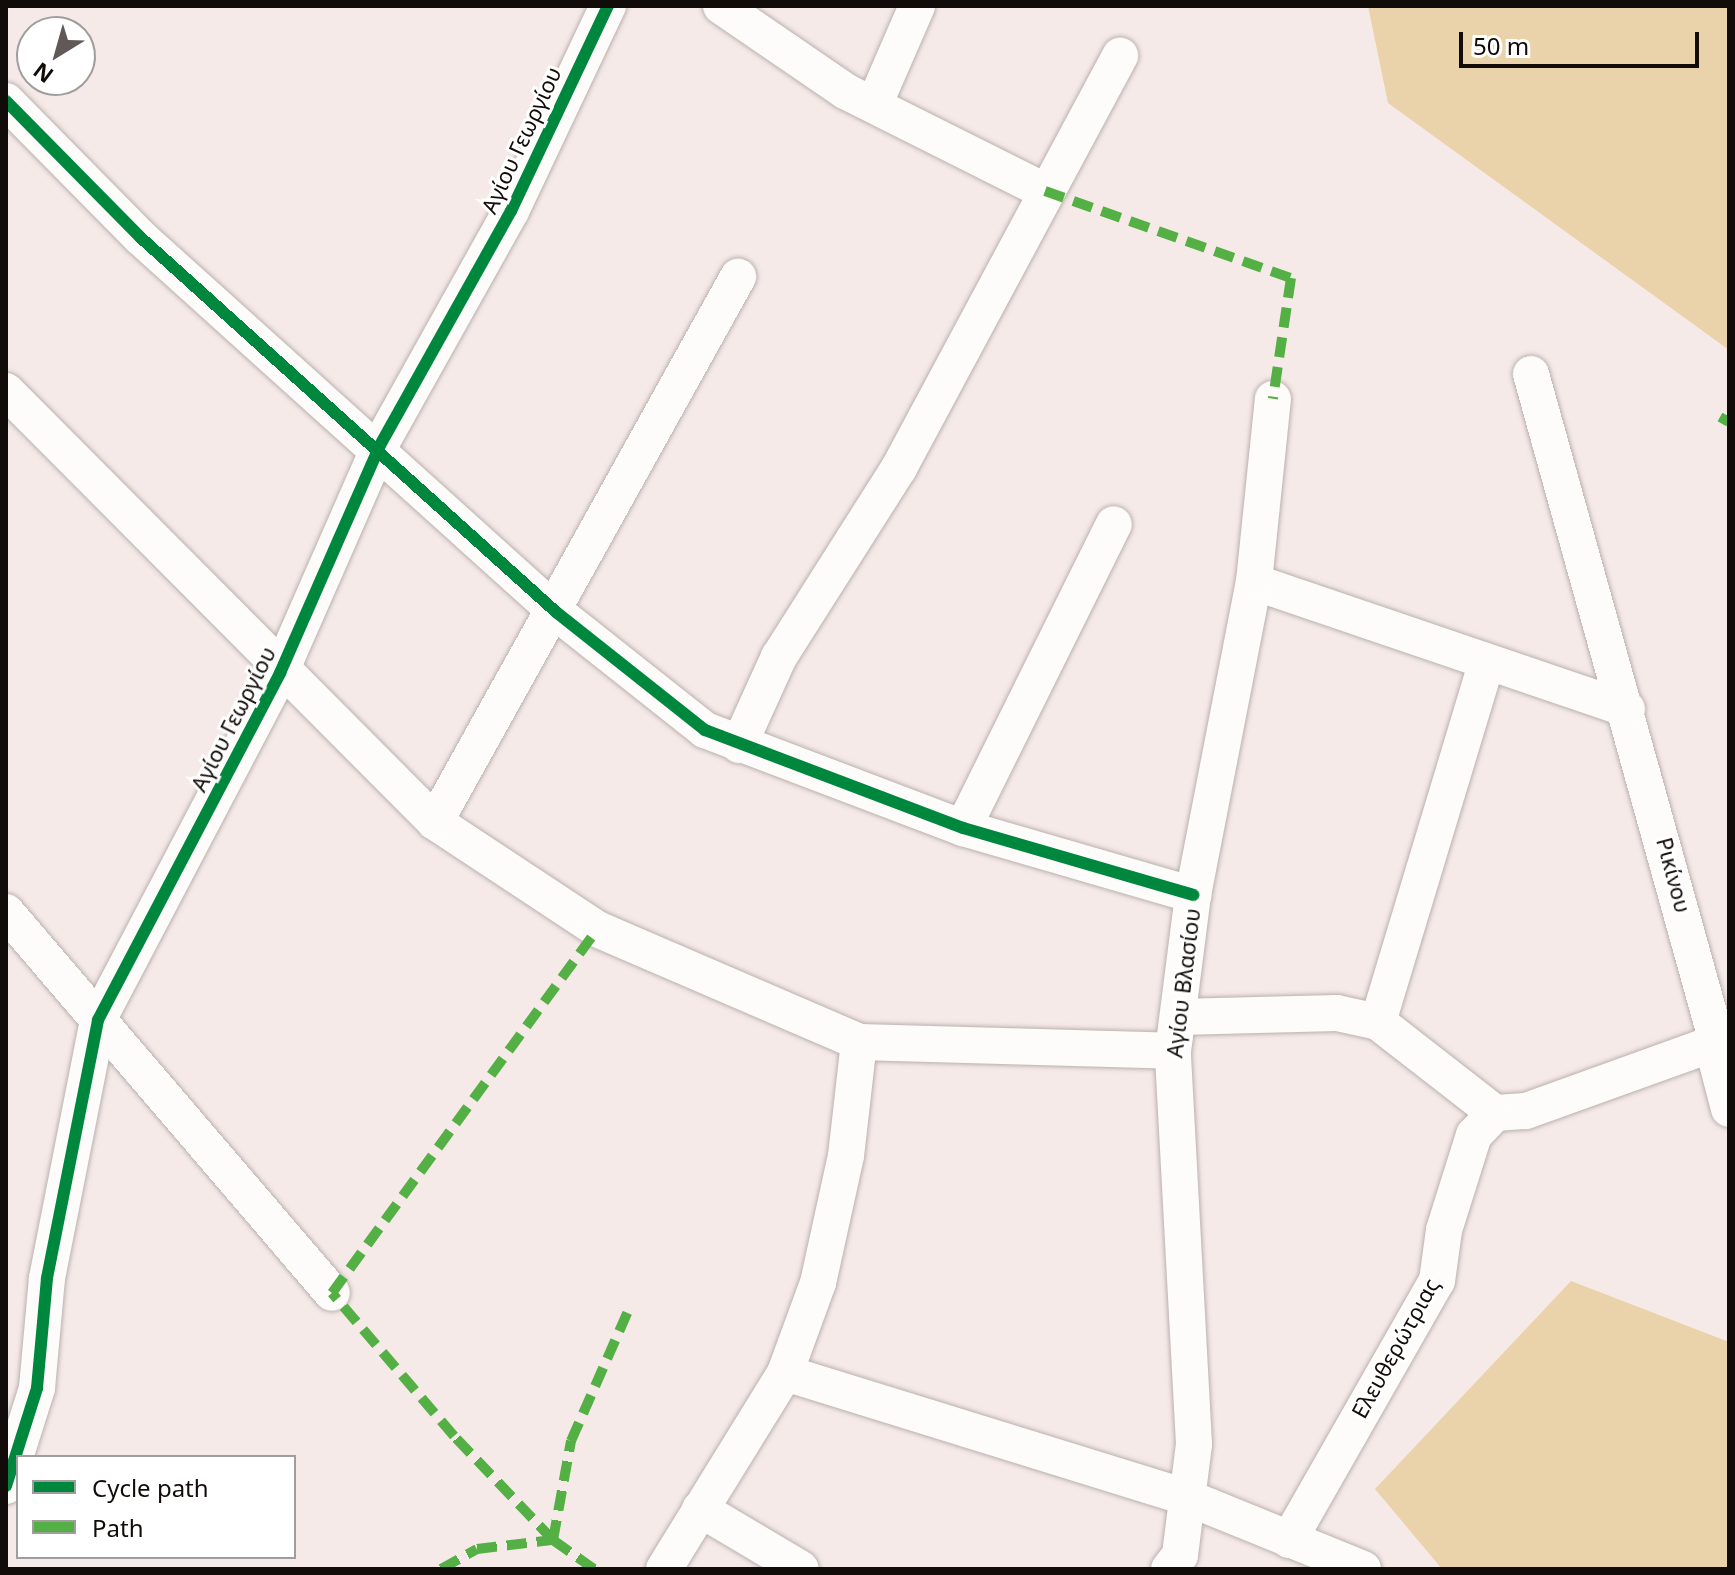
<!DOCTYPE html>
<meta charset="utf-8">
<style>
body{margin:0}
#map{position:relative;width:1735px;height:1575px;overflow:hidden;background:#f5eae7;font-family:"Noto Sans",sans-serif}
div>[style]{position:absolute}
.green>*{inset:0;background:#ead2aa}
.roads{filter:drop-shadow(0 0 2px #bab1af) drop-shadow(0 0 2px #bab1af)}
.street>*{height:36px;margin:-18px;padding:0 18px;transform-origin:18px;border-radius:18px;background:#fefcfb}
.quiet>*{height:10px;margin-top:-5px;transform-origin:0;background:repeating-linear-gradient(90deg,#54b044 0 20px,transparent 0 30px)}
.cycleway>*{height:12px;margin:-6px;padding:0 6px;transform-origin:6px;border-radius:6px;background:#00873e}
span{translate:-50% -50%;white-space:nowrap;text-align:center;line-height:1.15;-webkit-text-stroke:6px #fff;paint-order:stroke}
.street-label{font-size:22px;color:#110b09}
.frame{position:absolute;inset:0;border:8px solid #110b09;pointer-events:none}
.legend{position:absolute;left:16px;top:1455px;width:280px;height:104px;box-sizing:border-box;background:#fff;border:2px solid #a09d9d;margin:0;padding:10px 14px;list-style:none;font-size:24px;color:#110b09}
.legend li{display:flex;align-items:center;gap:16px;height:40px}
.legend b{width:40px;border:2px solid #a09d9d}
.north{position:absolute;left:16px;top:16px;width:80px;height:80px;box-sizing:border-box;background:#fff;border:2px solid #a09d9d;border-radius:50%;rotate:217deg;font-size:22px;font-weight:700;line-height:32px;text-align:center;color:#110b09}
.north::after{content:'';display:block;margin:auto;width:28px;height:36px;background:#615957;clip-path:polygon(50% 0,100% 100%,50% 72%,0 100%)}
.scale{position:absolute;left:1459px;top:32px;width:240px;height:36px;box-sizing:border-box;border:4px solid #110b09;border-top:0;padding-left:10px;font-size:24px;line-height:28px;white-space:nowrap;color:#110b09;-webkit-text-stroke:6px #fff;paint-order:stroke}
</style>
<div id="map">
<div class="green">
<div style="clip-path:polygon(1368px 6px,1729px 6px,1729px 350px,1388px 103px)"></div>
<div style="clip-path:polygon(1571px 1281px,1729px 1342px,1729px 1569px,1442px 1569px,1375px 1489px)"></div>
</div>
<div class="roads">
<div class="street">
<div style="left:721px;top:6px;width:150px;rotate:34.4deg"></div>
<div style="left:845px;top:91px;width:224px;rotate:26.6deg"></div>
<div style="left:6px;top:101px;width:191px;rotate:45.4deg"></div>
<div style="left:140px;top:237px;width:560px;rotate:42.03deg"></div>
<div style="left:556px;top:612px;width:190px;rotate:38.4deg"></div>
<div style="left:705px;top:730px;width:276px;rotate:20.8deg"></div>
<div style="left:963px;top:828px;width:240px;rotate:16.2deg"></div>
<div style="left:874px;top:105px;width:108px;rotate:-66.5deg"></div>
<div style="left:1531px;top:374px;width:693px;rotate:74.44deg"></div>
<div style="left:6px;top:391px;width:608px;rotate:45.13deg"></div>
<div style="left:435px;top:822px;width:194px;rotate:33.4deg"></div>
<div style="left:597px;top:929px;width:285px;rotate:23.3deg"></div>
<div style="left:859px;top:1042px;width:314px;rotate:1.6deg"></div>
<div style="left:1254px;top:582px;width:394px;rotate:18.8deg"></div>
<div style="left:739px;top:745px;width:97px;rotate:-65.6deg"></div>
<div style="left:779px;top:657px;width:224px;rotate:-57.6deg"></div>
<div style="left:899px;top:468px;width:468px;rotate:-61.8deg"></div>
<div style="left:435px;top:822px;width:624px;rotate:-60.93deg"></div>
<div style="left:963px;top:828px;width:339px;rotate:-63.6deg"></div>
<div style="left:6px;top:912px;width:501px;rotate:49.45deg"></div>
<div style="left:1178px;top:1017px;width:159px;rotate:-1.4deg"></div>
<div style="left:1337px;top:1013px;width:42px;rotate:12.4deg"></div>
<div style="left:1378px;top:1022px;width:148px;rotate:37.9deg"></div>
<div style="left:1378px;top:1022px;width:374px;rotate:-73.2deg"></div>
<div style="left:1712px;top:1044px;width:67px;rotate:75.3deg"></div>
<div style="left:785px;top:1373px;width:420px;rotate:17.2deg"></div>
<div style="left:1186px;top:1497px;width:191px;rotate:22.1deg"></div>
<div style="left:6px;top:1486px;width:103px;rotate:-72.4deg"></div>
<div style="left:37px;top:1388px;width:110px;rotate:-84.8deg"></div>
<div style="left:47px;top:1278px;width:263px;rotate:-78.8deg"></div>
<div style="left:98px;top:1020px;width:392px;rotate:-62.3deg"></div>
<div style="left:280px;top:673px;width:247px;rotate:-66.3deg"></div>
<div style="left:379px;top:447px;width:270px;rotate:-60.8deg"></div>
<div style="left:511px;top:211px;width:227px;rotate:-64.7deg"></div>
<div style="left:700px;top:1509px;width:117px;rotate:30.7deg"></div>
<div style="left:1289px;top:1540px;width:298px;rotate:-60.3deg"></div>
<div style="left:1437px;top:1281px;width:51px;rotate:-82.2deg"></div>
<div style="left:1444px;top:1230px;width:100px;rotate:-72.5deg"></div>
<div style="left:1474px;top:1135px;width:30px;rotate:-46deg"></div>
<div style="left:1495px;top:1113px;width:31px;rotate:-4deg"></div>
<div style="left:1526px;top:1111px;width:216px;rotate:-19.8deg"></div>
<div style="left:664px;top:1569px;width:230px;rotate:-58.3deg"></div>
<div style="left:785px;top:1373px;width:96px;rotate:-69.9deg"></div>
<div style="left:818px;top:1283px;width:130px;rotate:-77.6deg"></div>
<div style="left:846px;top:1156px;width:115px;rotate:-83.5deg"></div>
<div style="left:1169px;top:1569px;width:18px;rotate:-52deg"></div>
<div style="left:1180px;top:1555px;width:112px;rotate:-82.8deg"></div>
<div style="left:1194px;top:1444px;width:394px;rotate:-93.1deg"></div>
<div style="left:1173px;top:1051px;width:157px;rotate:-82.7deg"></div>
<div style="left:1193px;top:895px;width:319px;rotate:-79deg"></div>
<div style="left:1254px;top:582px;width:184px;rotate:-84.1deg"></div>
</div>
</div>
<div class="quiet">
<div style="left:1045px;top:191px;width:261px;rotate:19.5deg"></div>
<div style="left:1291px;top:278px;width:122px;rotate:98.5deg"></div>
<div style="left:1720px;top:417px;width:10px;rotate:29deg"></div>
<div style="left:553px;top:1540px;width:101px;rotate:-79.7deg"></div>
<div style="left:571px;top:1441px;width:142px;rotate:-66.3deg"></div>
<div style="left:441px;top:1569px;width:41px;rotate:-29.1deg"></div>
<div style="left:477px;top:1549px;width:77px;rotate:-6.8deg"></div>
<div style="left:594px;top:1569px;width:50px;rotate:-144.7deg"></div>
<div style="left:553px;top:1540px;width:144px;rotate:-133.6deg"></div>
<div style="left:454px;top:1436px;width:188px;rotate:-130.5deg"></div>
<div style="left:332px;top:1293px;width:450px;rotate:-53.9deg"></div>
</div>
<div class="cycleway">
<div style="left:6px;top:101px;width:191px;rotate:45.4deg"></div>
<div style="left:140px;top:237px;width:560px;rotate:42.03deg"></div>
<div style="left:556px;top:612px;width:190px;rotate:38.4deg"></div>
<div style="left:705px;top:730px;width:276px;rotate:20.8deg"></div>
<div style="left:963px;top:828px;width:240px;rotate:16.2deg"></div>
<div style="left:6px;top:1486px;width:103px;rotate:-72.4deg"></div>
<div style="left:37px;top:1388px;width:110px;rotate:-84.8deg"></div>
<div style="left:47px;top:1278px;width:263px;rotate:-78.8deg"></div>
<div style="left:98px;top:1020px;width:392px;rotate:-62.3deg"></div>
<div style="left:280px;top:673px;width:247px;rotate:-66.3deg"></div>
<div style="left:379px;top:447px;width:270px;rotate:-60.8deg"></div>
<div style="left:511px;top:211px;width:227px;rotate:-64.7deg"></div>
</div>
<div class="street-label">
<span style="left:521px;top:140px;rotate:-65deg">Αγίου Γεωργίου</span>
<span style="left:233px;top:719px;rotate:-63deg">Αγίου Γεωργίου</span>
<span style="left:1674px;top:875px;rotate:75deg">Ρικίνου</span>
<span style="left:1183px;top:983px;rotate:-83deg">Αγίου Βλασίου</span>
<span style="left:1395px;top:1348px;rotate:-61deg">Ελευθερώτριας</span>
</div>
<div class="frame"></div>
<ul class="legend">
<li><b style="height:10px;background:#00873e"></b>Cycle path</li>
<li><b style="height:10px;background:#54b044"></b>Path</li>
</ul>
<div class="north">N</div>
<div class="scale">50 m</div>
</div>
